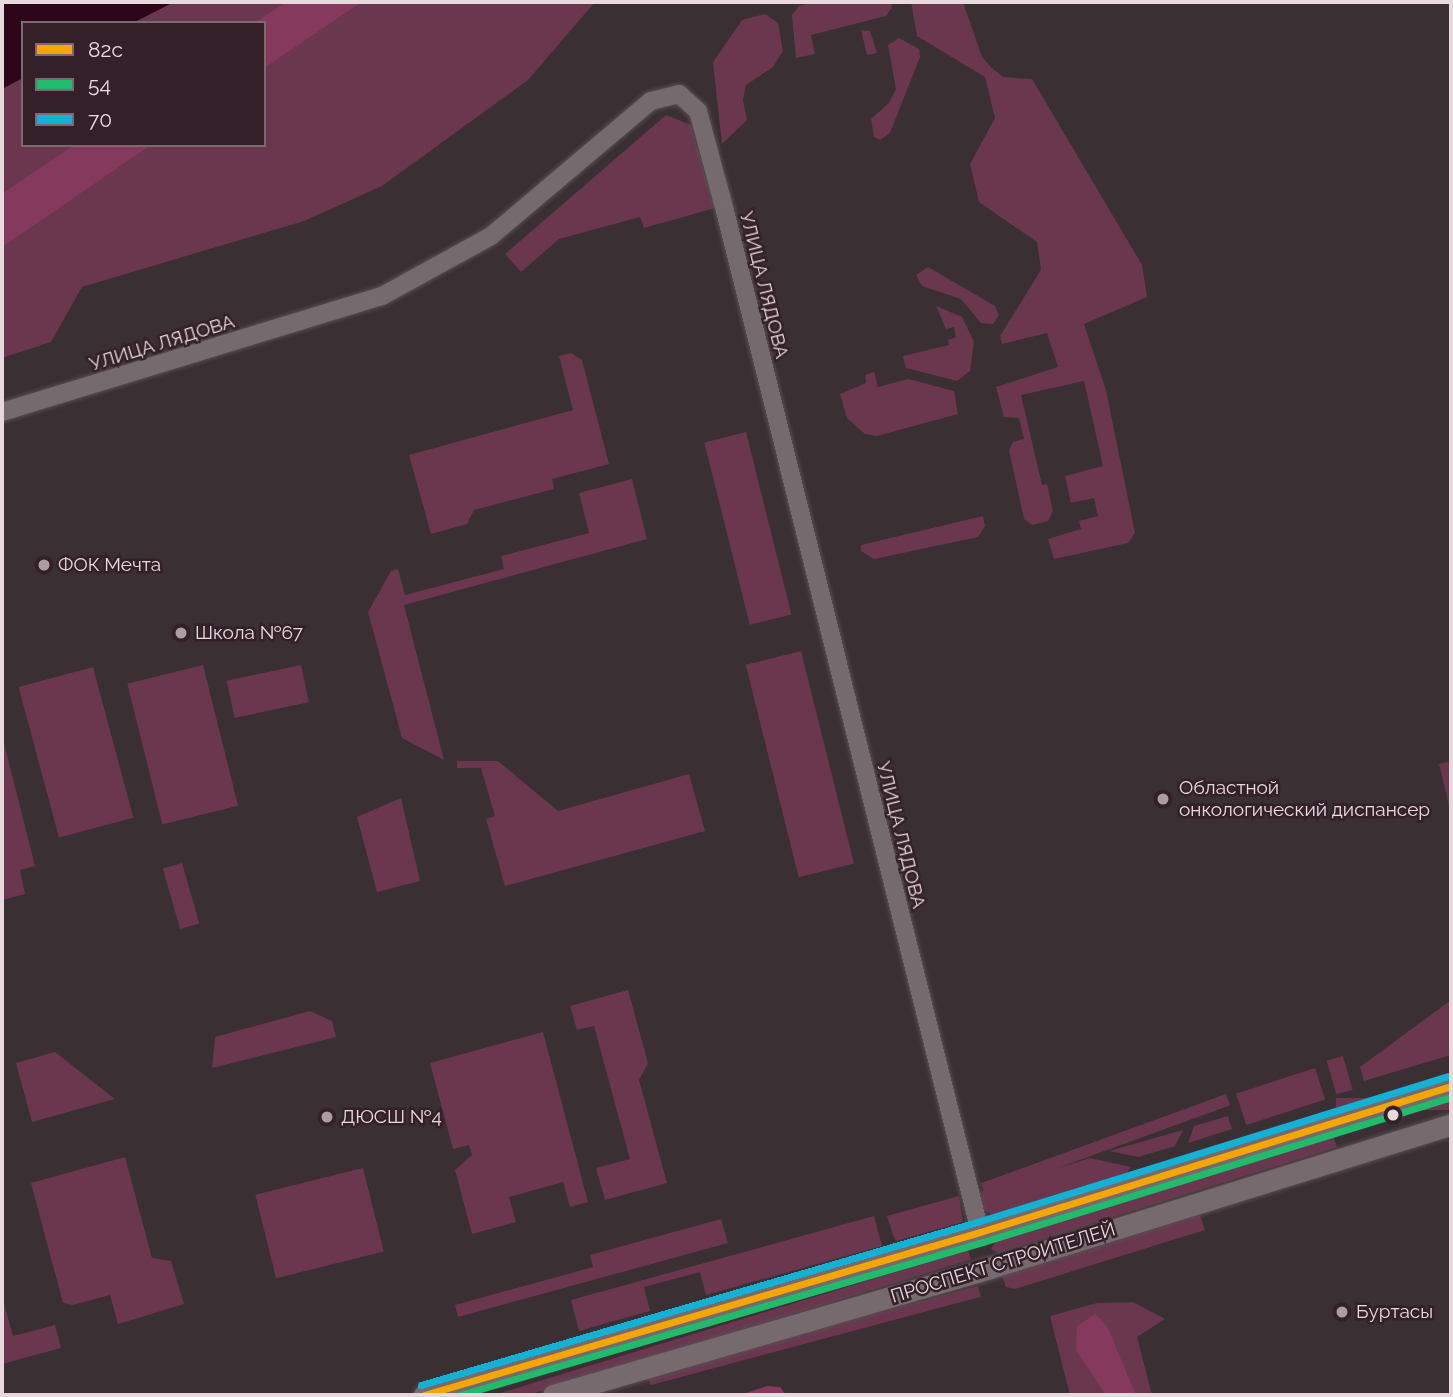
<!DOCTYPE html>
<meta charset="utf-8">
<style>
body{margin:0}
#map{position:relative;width:1453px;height:1397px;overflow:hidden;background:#3a2f33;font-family:Raleway,sans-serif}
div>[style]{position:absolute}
.green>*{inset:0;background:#6a374f;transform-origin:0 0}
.forest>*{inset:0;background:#84395d}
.water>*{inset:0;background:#2d061a}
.roads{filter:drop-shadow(0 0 2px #584e52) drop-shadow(0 0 2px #584e52)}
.minor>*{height:18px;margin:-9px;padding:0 9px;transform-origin:9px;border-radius:9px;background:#756b6f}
.major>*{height:21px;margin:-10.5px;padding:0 10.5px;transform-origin:10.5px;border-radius:10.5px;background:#766a6e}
.bus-1>*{height:7px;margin:-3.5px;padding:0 3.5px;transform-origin:3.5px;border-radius:3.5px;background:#f7a600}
.bus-2>*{height:7px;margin:-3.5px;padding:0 3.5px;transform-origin:3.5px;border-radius:3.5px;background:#20bc6c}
.bus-3>*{height:7px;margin:-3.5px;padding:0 3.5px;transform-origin:3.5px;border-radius:3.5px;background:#13b2d5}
.dots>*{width:19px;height:19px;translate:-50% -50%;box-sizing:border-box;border:4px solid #342028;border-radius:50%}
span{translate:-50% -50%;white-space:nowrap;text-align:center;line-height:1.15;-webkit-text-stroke:5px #342028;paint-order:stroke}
.street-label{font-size:19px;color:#e7d9de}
.poi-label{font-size:19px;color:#e7d9de}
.left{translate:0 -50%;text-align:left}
.frame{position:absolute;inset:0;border:4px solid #e7d9de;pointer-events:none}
.legend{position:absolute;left:21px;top:21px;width:245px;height:126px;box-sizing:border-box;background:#342028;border:2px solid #7c6a71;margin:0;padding:9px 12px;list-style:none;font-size:21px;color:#e7d9de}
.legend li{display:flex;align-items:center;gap:14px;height:35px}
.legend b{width:35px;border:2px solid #7c6a71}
</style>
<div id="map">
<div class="green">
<div style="clip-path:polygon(evenodd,2px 2px,595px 2px,528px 80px,382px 186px,304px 221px,82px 287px,51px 342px,2px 358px,2px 2px,23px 23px,264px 23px,264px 145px,23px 145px,23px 23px)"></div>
<div style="clip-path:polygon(814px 2px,891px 2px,892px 7px,886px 16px,811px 35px,815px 54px,796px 58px,792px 15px,799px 6px)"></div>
<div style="clip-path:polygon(911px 2px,963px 2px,982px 57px,992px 68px,1003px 77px,1032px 79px,1142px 265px,1147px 297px,1084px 324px,1106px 390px,1135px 533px,1128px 543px,1054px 559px,1048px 539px,1081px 529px,1079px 521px,1098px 516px,1094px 498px,1071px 503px,1065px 476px,1103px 466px,1084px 381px,1021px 395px,1042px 485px,1047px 484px,1053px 511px,1048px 521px,1032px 525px,1024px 519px,1009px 450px,1013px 442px,1024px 439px,1019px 418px,1004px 417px,996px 387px,1058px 367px,1047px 333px,1002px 344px,1000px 336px,1041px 270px,1037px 242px,979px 202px,970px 164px,995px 118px,985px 77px,917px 36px)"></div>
<div style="clip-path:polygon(765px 14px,778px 23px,783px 51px,773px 67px,746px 85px,743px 100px,747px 120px,722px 144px,713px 62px,742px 20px)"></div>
<div style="clip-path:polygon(861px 30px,870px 31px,877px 53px,867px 55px)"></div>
<div style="clip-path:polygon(899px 38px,919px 49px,920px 57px,890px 133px,880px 140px,874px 137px,871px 119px,889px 103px,896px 89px,888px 45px)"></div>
<div style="clip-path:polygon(666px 115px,691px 125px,715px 208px,644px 228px,640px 217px,559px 239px,521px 272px,505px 254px)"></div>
<div style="clip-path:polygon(928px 267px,995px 306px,999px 315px,993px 324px,981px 323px,961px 299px,922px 286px,916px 275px)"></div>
<div style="clip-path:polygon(936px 306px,962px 317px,974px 342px,970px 371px,957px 381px,906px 368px,904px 361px,903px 356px,949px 345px,948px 340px,956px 337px,954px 327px,946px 329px)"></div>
<div style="clip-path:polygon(571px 353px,582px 360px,609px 464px,552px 479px,554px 489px,474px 510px,467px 524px,431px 534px,409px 455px,573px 410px,559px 356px)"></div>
<div style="clip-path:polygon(874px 372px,878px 387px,908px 379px,954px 391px,958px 414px,877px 436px,865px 434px,847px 418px,840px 394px,866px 383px,865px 375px)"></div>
<div style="left:746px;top:432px;width:188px;height:43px;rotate:76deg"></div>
<div style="clip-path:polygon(632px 479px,647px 539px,404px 605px,444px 760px,402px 738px,368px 612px,391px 571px,398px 569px,405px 595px,504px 569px,501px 556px,589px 533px,579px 493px)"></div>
<div style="clip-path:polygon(983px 516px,985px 526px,978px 537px,874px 559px,861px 551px,861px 545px)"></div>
<div style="left:801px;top:651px;width:219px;height:57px;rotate:76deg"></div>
<div style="left:203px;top:665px;width:145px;height:78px;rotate:76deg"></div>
<div style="left:301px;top:665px;width:38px;height:76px;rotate:78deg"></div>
<div style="left:93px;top:667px;width:156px;height:77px;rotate:75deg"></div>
<div style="clip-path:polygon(2px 735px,35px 866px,20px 870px,25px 894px,2px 900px)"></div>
<div style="clip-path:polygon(457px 761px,498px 761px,558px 811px,689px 774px,705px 831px,505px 886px,486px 819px,495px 816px,481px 768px,457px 768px)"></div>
<div style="clip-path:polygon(1451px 761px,1451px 814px,1439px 764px)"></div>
<div style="clip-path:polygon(401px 798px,420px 881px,377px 892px,357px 817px)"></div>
<div style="left:182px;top:863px;width:63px;height:20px;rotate:74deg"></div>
<div style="clip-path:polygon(628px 990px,648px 1063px,639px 1080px,667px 1183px,605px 1200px,596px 1168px,630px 1159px,594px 1026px,577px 1030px,570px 1006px)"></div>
<div style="clip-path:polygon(1451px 1000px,1451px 1055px,1364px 1081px,1360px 1067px)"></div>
<div style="clip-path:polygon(310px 1011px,332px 1021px,336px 1037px,212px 1068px,215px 1037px)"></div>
<div style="clip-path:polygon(543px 1032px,588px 1202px,570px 1207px,563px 1182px,509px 1197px,516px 1222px,472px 1234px,455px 1170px,472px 1155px,469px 1145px,453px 1149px,430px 1063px)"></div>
<div style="clip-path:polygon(55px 1052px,115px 1099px,32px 1122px,16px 1063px)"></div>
<div style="left:1343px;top:1056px;width:35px;height:17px;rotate:74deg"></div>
<div style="left:1315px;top:1068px;width:33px;height:83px;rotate:72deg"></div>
<div style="left:1226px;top:1094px;width:12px;height:261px;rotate:70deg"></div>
<div style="left:1451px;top:1098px;width:12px;height:115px;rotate:90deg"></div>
<div style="clip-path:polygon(1228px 1116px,1232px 1129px,1188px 1143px,1194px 1126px)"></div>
<div style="clip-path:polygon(1183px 1130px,1175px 1146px,1138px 1157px,1109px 1151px)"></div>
<div style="clip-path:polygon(1333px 1136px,1337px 1147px,998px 1253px,991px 1249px,996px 1241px)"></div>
<div style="clip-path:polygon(125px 1157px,152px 1258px,171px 1261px,184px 1304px,118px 1324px,110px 1295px,73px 1305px,63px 1303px,31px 1183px)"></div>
<div style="clip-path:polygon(1090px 1158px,1131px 1167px,1124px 1177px,993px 1216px,980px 1207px,974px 1194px)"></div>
<div style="left:363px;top:1168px;width:86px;height:111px;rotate:76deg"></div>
<div style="clip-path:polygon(959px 1196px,963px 1222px,896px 1241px,893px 1235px,887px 1216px)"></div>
<div style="clip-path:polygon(1200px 1215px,1205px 1230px,1015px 1289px,1006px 1287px,1002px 1276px)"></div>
<div style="clip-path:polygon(874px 1216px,882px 1246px,706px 1295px,700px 1272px,644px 1287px,650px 1311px,579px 1331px,571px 1300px)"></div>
<div style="clip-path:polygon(721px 1219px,728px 1243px,458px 1317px,455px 1305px,593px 1267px,590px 1255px)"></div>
<div style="left:968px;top:1250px;width:10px;height:499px;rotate:73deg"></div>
<div style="left:978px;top:1286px;width:11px;height:342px;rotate:75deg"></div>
<div style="clip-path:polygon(2px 1296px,13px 1336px,55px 1325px,61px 1348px,2px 1364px)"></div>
<div style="clip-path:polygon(1133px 1302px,1165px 1319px,1137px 1337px,1152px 1395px,1070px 1395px,1050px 1316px,1097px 1303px)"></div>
</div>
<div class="forest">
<div style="clip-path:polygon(286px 2px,362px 2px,264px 68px,264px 23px,255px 23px)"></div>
<div style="clip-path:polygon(74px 145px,151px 145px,2px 247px,2px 194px)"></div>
<div style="clip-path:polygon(1095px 1314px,1107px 1326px,1136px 1395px,1106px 1395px,1076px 1350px,1077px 1326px)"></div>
<div style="clip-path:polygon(767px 1386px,780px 1387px,786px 1395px,740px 1395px)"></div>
</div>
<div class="water">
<div style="clip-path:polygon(2px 2px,174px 2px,133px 23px,23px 23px,23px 78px,2px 89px)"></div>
</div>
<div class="roads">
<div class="minor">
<div style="left:2px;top:412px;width:397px;rotate:-17deg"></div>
<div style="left:382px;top:296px;width:124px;rotate:-28.8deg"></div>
<div style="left:491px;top:236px;width:209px;rotate:-40.2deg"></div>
<div style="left:651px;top:101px;width:29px;rotate:-14deg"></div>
<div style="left:679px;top:94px;width:25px;rotate:42deg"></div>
<div style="left:698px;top:111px;width:104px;rotate:74.9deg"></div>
<div style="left:725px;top:211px;width:1052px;rotate:75.98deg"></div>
</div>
<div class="major">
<div style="left:424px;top:1395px;width:579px;rotate:-16.34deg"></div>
<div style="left:980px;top:1232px;width:493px;rotate:-17.2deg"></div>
<div style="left:553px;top:1395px;width:455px;rotate:-16.2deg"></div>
<div style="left:990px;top:1268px;width:483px;rotate:-17.3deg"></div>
</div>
</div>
<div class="bus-1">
<div style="left:424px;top:1395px;width:579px;rotate:-16.34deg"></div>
<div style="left:980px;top:1232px;width:493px;rotate:-17.2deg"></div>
</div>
<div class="bus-2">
<div style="left:460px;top:1395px;width:545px;rotate:-16.31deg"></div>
<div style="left:983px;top:1242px;width:490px;rotate:-17.2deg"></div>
</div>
<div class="bus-3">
<div style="left:421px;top:1385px;width:579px;rotate:-16.34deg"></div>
<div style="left:977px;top:1222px;width:493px;rotate:-17.2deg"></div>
</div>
<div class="dots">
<div style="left:44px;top:565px;background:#aa9ea2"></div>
<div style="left:181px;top:633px;background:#aa9ea2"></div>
<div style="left:1163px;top:799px;background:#aa9ea2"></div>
<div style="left:1393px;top:1115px;background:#e7d9de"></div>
<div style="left:327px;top:1117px;background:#aa9ea2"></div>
<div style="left:1342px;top:1312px;background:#aa9ea2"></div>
</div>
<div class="street-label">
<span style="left:764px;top:285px;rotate:76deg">УЛИЦА ЛЯДОВА</span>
<span style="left:162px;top:343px;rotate:-17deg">УЛИЦА ЛЯДОВА</span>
<span style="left:901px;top:835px;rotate:76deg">УЛИЦА ЛЯДОВА</span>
<span style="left:1003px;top:1263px;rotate:-17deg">ПРОСПЕКТ СТРОИТЕЛЕЙ</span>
</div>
<div class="poi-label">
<span class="left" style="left:58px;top:565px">ФОК Мечта</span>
<span class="left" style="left:195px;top:633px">Школа №67</span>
<span class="left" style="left:1179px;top:799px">Областной<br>онкологический диспансер</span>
<span class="left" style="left:341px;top:1117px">ДЮСШ №4</span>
<span class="left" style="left:1356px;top:1312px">Буртасы</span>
</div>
<div class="frame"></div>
<ul class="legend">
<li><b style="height:9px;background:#f7a600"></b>82с</li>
<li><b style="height:9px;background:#20bc6c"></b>54</li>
<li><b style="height:9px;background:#13b2d5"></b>70</li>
</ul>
</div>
